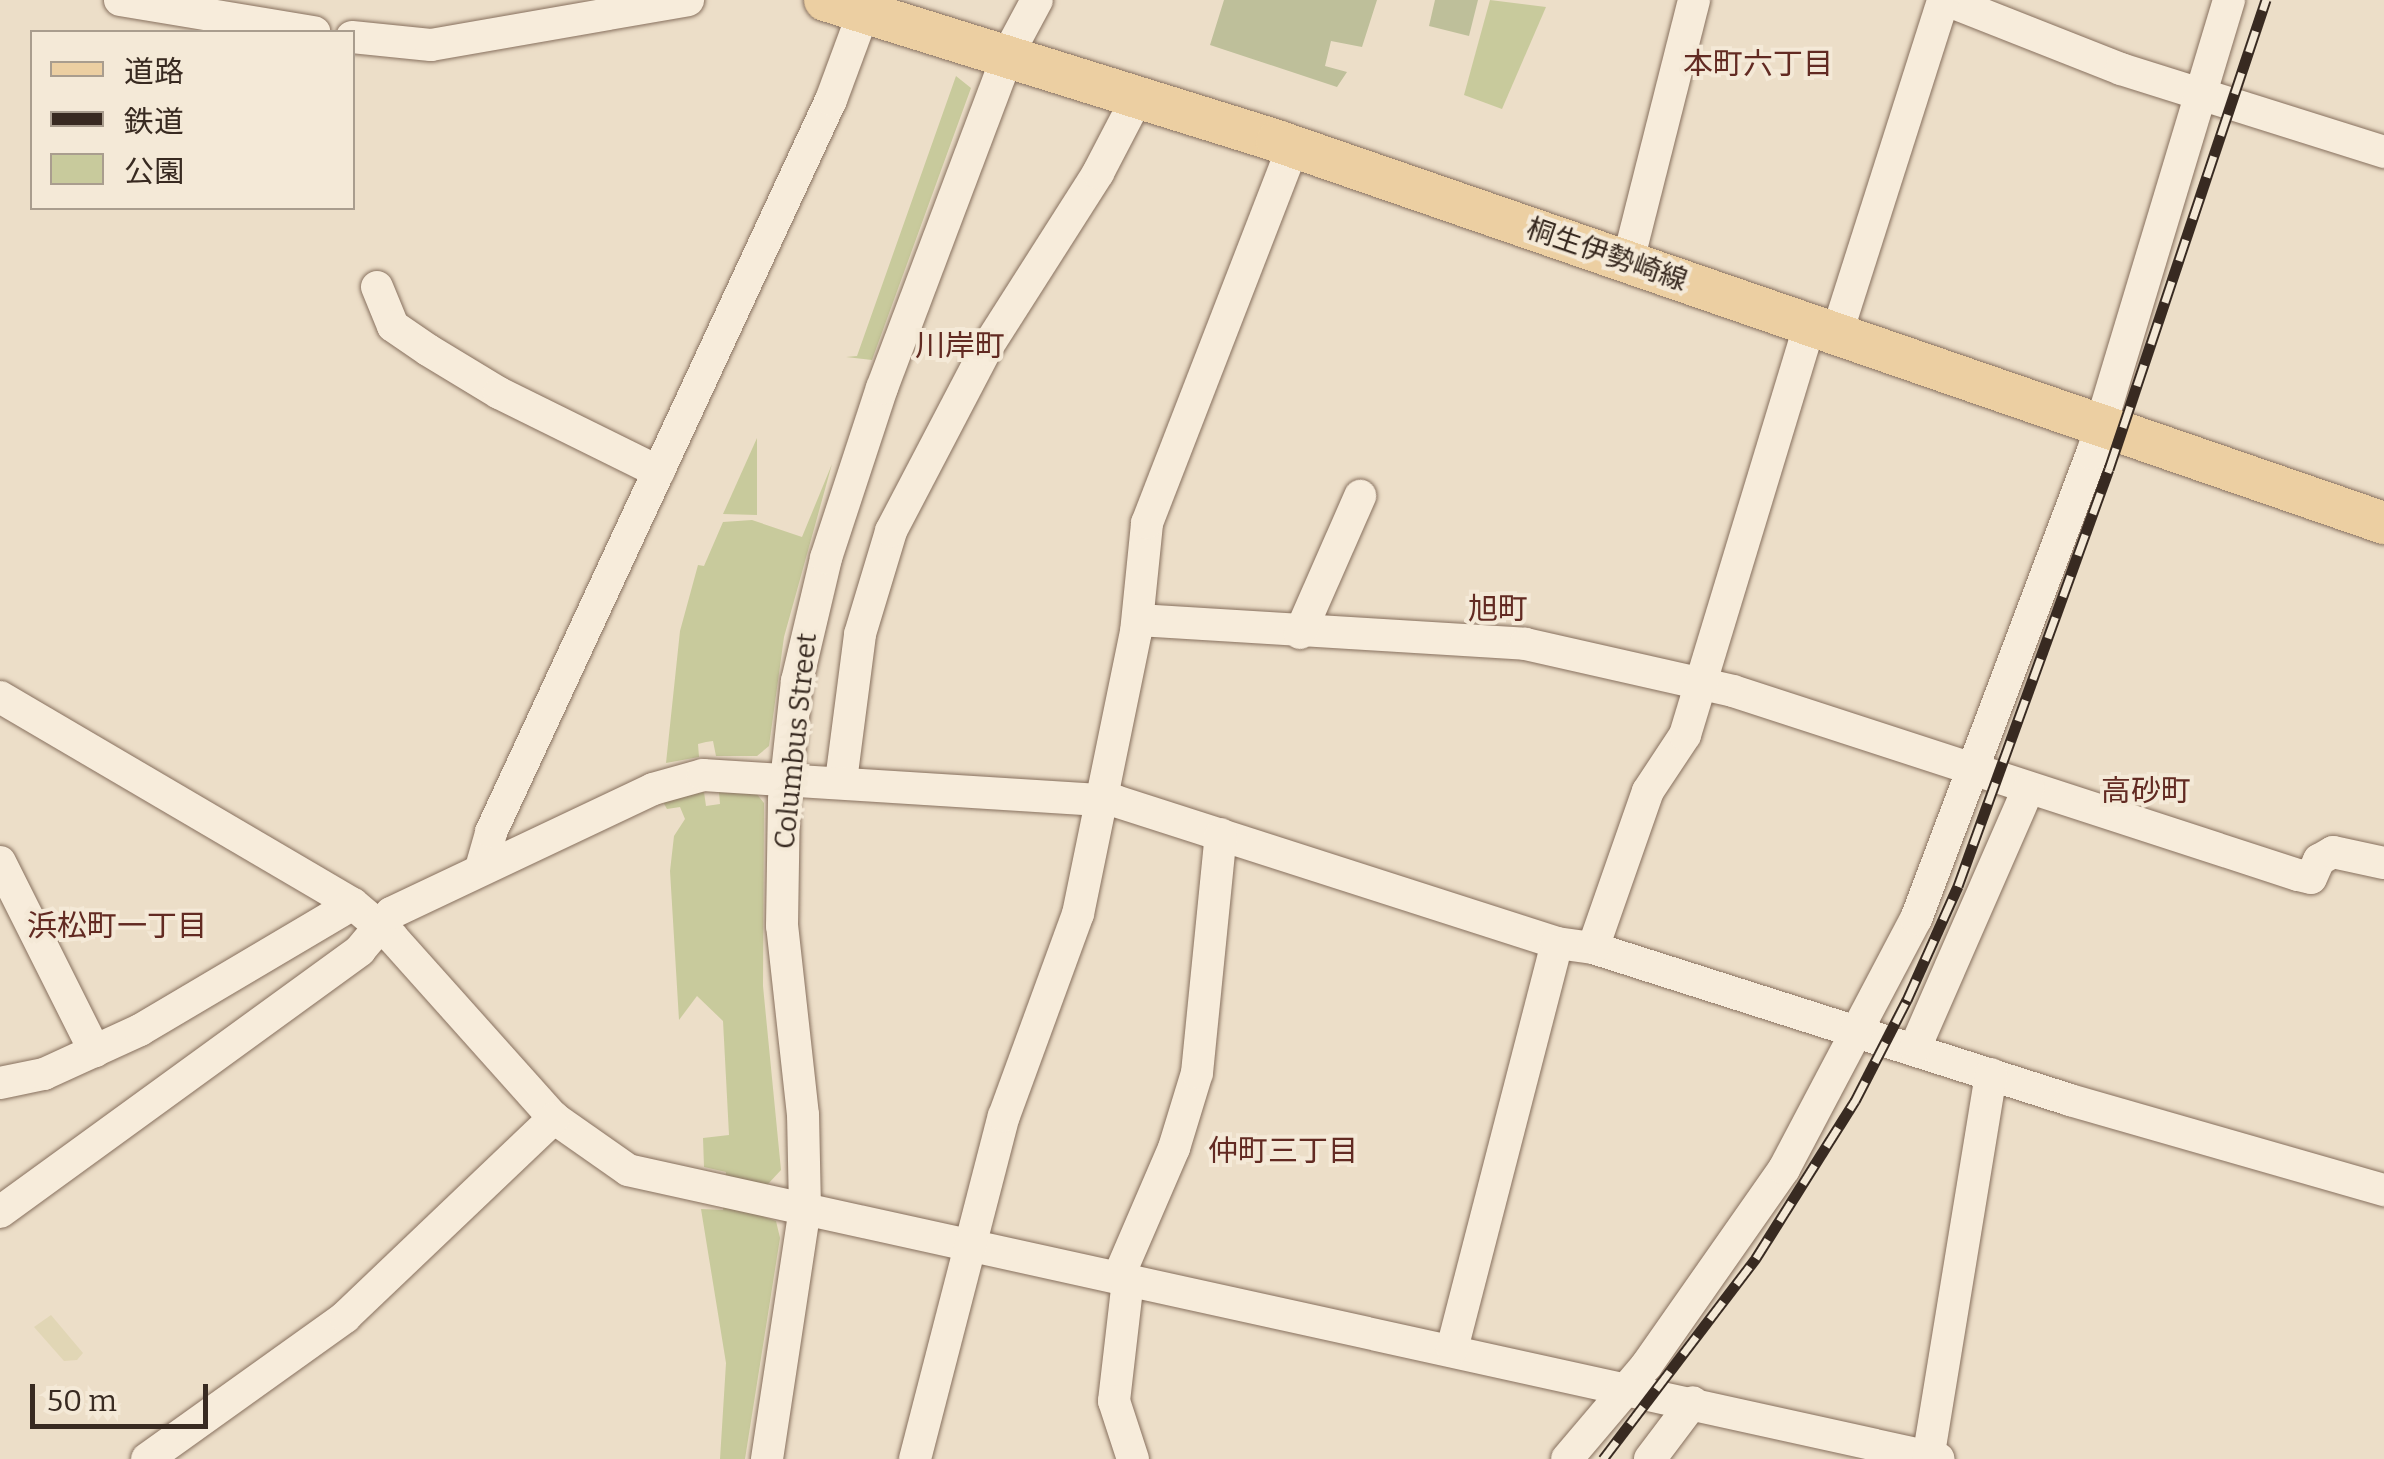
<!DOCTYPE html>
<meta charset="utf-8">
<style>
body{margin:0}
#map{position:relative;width:2384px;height:1459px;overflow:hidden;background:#ecdec8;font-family:Bitter,"Noto Sans JP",serif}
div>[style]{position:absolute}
.farmland>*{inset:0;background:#e1d6b5}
.green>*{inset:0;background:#c8ca9c}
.cemetery>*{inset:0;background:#bebf9a}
.roads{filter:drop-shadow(0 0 2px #87705e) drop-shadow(0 0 2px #87705e)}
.minor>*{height:32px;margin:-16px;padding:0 16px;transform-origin:16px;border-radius:16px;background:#f7ecdb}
.major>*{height:42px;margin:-21px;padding:0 21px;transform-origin:21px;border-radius:21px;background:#eccfa2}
.rail>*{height:11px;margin-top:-5.5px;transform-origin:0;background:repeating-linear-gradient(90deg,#f4e9d7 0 22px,#382a21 0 44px);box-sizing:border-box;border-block:2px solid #382a21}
span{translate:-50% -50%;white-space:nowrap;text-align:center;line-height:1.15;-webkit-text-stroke:8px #f4e9d7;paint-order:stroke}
.street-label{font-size:28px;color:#382a21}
.neighbourhood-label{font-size:30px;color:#622a22}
.legend{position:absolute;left:30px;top:30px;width:325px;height:180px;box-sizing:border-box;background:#f4e9d7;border:2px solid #a99d8e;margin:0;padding:12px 18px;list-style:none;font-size:30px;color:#382a21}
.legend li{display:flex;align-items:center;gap:20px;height:50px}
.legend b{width:50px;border:2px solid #a99d8e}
.scale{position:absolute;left:30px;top:1384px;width:178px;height:45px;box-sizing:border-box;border:5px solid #382a21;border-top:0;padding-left:12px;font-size:30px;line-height:35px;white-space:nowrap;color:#382a21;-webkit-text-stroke:8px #f4e9d7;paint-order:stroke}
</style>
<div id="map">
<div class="farmland">
<div style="clip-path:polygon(51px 1315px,83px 1353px,77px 1360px,64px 1361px,34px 1327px)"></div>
</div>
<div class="green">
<div style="clip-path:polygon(1490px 0,1546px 7px,1502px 109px,1464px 95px)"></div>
<div style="clip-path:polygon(956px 76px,971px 88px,872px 360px,846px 357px,857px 356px)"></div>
<div style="clip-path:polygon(757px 438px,757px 515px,723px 514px)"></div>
<div style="clip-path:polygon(832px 464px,784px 637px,769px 746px,757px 756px,716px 756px,713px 741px,706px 742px,698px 744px,699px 757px,666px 763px,680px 631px,698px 565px,704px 566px,723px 522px,752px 520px,802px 537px)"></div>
<div style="clip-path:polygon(704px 792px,706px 806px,720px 804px,719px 792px,756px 793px,764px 803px,763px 986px,781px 1170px,768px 1184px,764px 1217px,776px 1221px,780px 1238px,745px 1459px,720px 1459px,726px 1363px,701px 1209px,723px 1210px,726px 1172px,704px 1167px,703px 1138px,729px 1135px,723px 1021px,697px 996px,679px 1020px,670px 871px,674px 836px,685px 819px,680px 807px,667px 809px,663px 802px)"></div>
</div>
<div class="cemetery">
<div style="clip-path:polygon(1224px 0,1377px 0,1362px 47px,1331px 41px,1325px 66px,1347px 72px,1337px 87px,1210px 45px)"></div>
<div style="clip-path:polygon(1435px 0,1478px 0,1469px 36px,1429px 26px)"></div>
</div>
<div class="roads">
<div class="minor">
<div style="left:120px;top:0;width:197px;rotate:9.4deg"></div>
<div style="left:1946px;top:0;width:188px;rotate:21.5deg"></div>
<div style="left:2121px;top:69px;width:276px;rotate:17.5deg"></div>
<div style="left:352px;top:37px;width:79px;rotate:5.8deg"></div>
<div style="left:431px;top:45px;width:261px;rotate:-9.9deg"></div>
<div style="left:1628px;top:261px;width:269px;rotate:-75.8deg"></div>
<div style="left:377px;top:287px;width:42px;rotate:67.7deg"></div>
<div style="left:393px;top:326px;width:42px;rotate:34.4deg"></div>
<div style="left:428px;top:350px;width:83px;rotate:31.2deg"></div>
<div style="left:499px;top:393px;width:178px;rotate:26.3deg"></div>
<div style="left:1836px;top:336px;width:353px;rotate:-72.3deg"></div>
<div style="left:1138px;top:620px;width:388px;rotate:3.5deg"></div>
<div style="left:1525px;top:644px;width:213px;rotate:12.7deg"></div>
<div style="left:1733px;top:691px;width:594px;rotate:18.04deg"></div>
<div style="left:2298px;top:875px;width:13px;rotate:13deg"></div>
<div style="left:2311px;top:878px;width:20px;rotate:-66deg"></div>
<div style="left:2319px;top:860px;width:16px;rotate:-30deg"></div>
<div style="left:2333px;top:852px;width:52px;rotate:12.2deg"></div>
<div style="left:1300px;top:633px;width:150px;rotate:-66.3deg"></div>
<div style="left:0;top:697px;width:409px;rotate:30.4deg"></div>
<div style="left:353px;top:904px;width:51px;rotate:40.2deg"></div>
<div style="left:392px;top:937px;width:243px;rotate:48.2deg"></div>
<div style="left:554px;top:1118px;width:90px;rotate:35.1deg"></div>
<div style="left:628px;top:1170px;width:1342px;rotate:12.43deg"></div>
<div style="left:841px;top:781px;width:148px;rotate:-82.6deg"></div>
<div style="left:860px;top:634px;width:108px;rotate:-73.2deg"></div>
<div style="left:891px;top:531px;width:205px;rotate:-62.4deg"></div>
<div style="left:986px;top:349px;width:209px;rotate:-57.5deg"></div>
<div style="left:1098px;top:173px;width:85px;rotate:-62.5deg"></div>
<div style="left:0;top:862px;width:212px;rotate:63.4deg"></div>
<div style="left:481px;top:868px;width:37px;rotate:-74deg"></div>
<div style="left:491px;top:832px;width:807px;rotate:-65.09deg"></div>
<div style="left:831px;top:100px;width:107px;rotate:-69.7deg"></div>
<div style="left:1593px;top:948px;width:501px;rotate:17.67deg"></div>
<div style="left:2070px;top:1100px;width:327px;rotate:16deg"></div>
<div style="left:1915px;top:1048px;width:283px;rotate:-66.4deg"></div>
<div style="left:0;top:1083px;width:45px;rotate:-11.6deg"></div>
<div style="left:44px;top:1074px;width:106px;rotate:-24.6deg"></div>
<div style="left:140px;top:1030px;width:247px;rotate:-30.6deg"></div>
<div style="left:0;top:1212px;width:445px;rotate:-36deg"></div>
<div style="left:360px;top:950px;width:48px;rotate:-50deg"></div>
<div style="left:391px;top:913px;width:290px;rotate:-25.3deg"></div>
<div style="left:653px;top:789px;width:52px;rotate:-15.6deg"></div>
<div style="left:703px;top:775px;width:413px;rotate:3.6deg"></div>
<div style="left:1115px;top:801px;width:464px;rotate:17.8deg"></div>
<div style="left:1118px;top:1278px;width:142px;rotate:-66.7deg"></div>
<div style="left:1174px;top:1148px;width:78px;rotate:-73deg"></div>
<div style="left:1197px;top:1073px;width:240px;rotate:-84.3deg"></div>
<div style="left:1128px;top:1280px;width:122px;rotate:96.6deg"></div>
<div style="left:1114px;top:1401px;width:61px;rotate:71.9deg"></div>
<div style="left:1452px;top:1349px;width:419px;rotate:-75.5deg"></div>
<div style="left:1557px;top:943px;width:36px;rotate:8deg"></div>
<div style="left:1593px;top:948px;width:166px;rotate:-70.7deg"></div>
<div style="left:1648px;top:791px;width:67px;rotate:-56.5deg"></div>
<div style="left:1685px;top:735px;width:425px;rotate:-73.1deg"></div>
<div style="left:147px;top:1459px;width:244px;rotate:-35.6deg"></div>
<div style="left:345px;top:1317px;width:289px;rotate:-43.6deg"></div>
<div style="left:767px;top:1459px;width:253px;rotate:-81.4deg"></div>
<div style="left:805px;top:1209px;width:94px;rotate:-91.2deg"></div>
<div style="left:803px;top:1115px;width:190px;rotate:-96.3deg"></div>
<div style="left:782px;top:926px;width:126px;rotate:-89.1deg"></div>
<div style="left:784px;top:800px;width:120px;rotate:-83.8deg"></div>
<div style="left:797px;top:681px;width:126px;rotate:-76.7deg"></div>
<div style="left:826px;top:558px;width:179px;rotate:-71.8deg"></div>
<div style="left:882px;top:388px;width:357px;rotate:-69.3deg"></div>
<div style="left:1008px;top:54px;width:61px;rotate:-61.8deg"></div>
<div style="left:915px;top:1459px;width:354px;rotate:-75.5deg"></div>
<div style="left:1004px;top:1116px;width:215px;rotate:-69.9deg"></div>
<div style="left:1078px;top:914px;width:288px;rotate:-78.4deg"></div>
<div style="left:1136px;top:632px;width:110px;rotate:-84.2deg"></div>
<div style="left:1147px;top:523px;width:403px;rotate:-68.8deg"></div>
<div style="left:1567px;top:1459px;width:122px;rotate:-49.7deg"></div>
<div style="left:1646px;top:1366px;width:241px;rotate:-55deg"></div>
<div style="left:1784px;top:1169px;width:283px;rotate:-62.2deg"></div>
<div style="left:1916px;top:919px;width:497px;rotate:-69.3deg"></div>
<div style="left:2092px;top:454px;width:474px;rotate:-73.2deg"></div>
<div style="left:1650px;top:1459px;width:71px;rotate:-53deg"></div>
<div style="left:1928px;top:1459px;width:390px;rotate:-80.7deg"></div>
</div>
<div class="major">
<div style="left:825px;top:0;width:473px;rotate:17.3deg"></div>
<div style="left:1277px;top:141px;width:1171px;rotate:19.04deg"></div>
</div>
</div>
<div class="rail">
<div style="left:1603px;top:1459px;width:253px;rotate:-52.7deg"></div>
<div style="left:1756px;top:1258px;width:186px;rotate:-57.8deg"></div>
<div style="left:1855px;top:1101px;width:114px;rotate:-62.8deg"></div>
<div style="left:1907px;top:1000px;width:125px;rotate:-65.9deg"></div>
<div style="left:1958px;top:886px;width:443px;rotate:-70.1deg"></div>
<div style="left:2109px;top:469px;width:495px;rotate:-71.5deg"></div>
</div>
<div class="street-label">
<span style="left:1607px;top:255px;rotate:19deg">桐生伊勢崎線</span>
<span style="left:796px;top:741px;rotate:-84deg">Columbus Street</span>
</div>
<div class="neighbourhood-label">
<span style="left:1758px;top:64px">本町六丁目</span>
<span style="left:960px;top:346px">川岸町</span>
<span style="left:1498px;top:609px">旭町</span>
<span style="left:2146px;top:791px">高砂町</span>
<span style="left:117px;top:926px">浜松町一丁目</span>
<span style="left:1283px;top:1151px">仲町三丁目</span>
</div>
<ul class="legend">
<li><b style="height:12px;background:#eccfa2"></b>道路</li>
<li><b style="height:12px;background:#382a21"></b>鉄道</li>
<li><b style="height:28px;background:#c8ca9c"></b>公園</li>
</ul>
<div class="scale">50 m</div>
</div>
